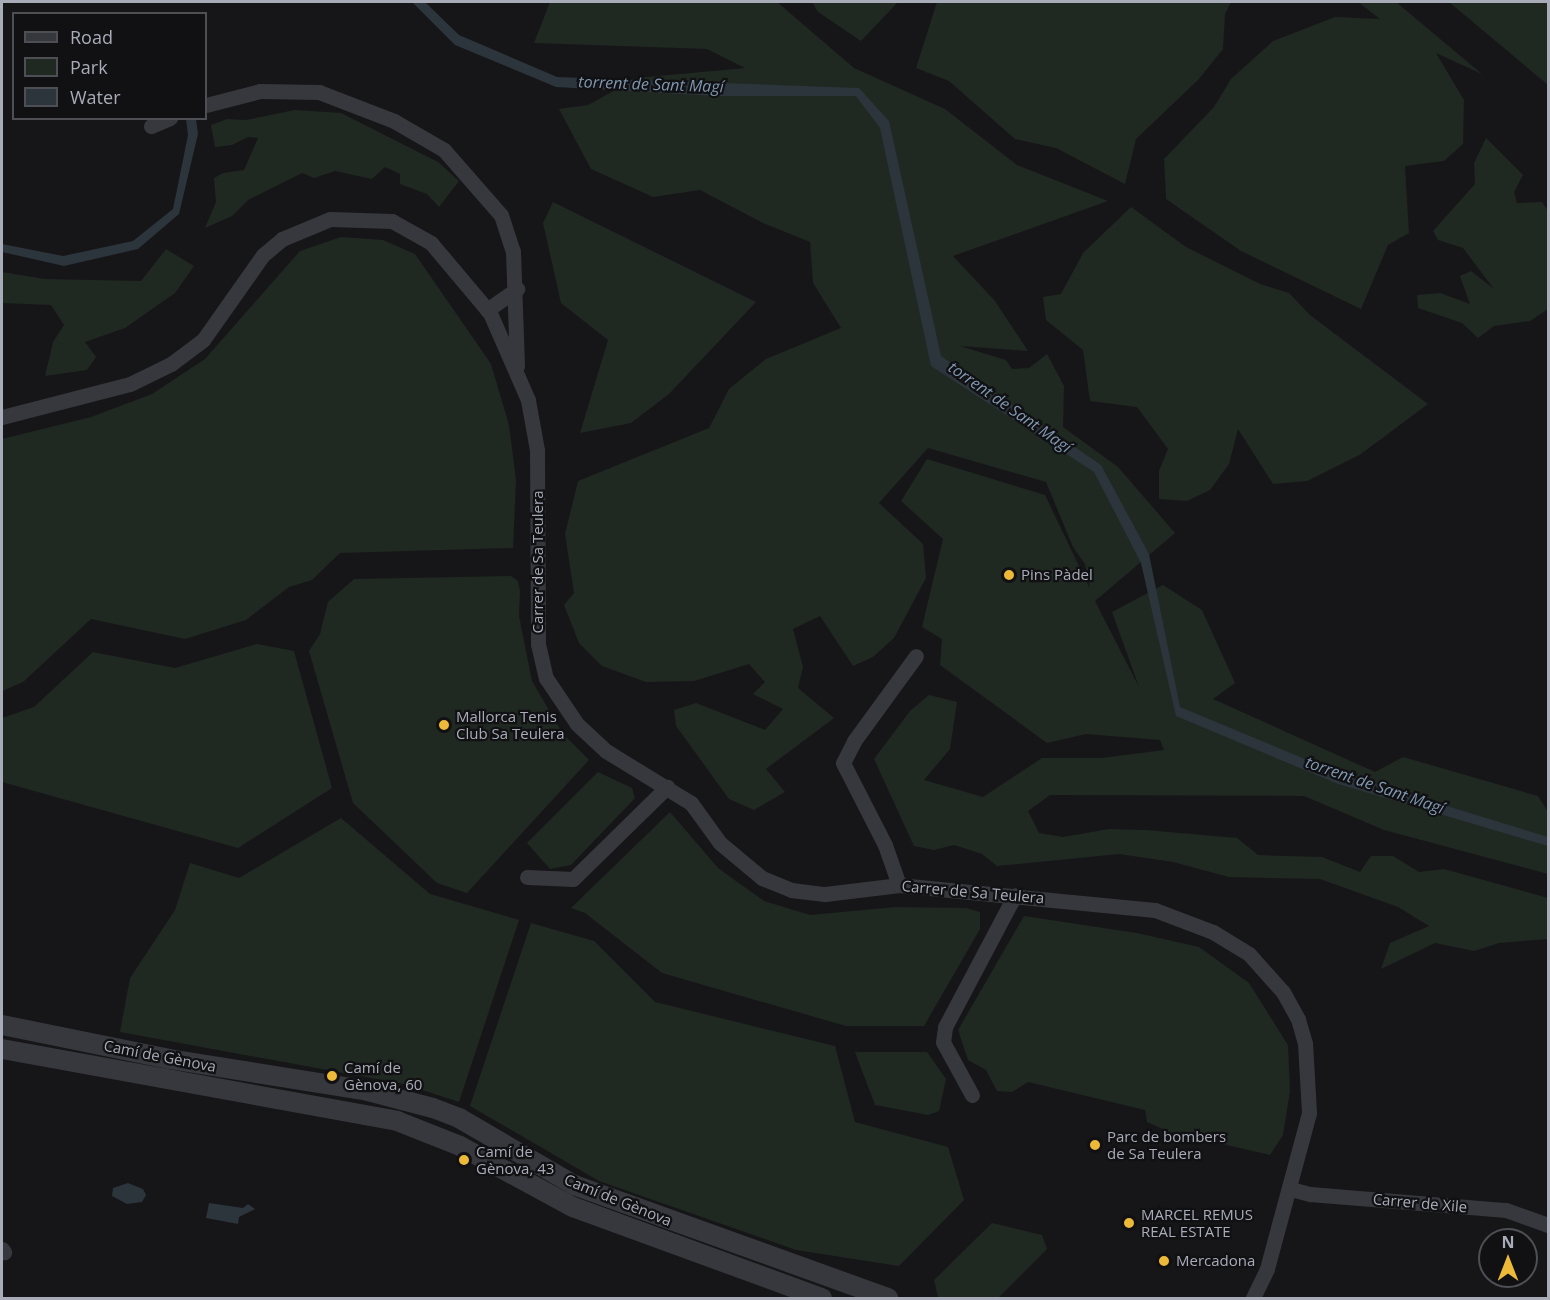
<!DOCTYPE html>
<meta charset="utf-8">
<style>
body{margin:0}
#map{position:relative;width:1550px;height:1300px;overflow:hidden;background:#161618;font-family:"Open Sans",sans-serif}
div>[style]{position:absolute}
.green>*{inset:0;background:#202822}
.water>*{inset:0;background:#2c343c}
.minor>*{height:15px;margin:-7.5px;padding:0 7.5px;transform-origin:7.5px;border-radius:7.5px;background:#37383d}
.tertiary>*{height:20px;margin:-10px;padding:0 10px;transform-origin:10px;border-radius:10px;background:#37383d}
.dots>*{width:16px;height:16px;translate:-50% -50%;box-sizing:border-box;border:3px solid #111113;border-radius:50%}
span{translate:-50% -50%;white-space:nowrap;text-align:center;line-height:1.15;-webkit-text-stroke:4.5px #111113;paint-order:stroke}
.street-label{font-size:15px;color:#a8acb8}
.poi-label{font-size:15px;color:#a8acb8}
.left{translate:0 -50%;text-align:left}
.water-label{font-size:16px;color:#8098b2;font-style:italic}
.frame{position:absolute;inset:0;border:3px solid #a8acb8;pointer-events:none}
.legend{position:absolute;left:12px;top:12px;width:195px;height:108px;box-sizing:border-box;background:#111113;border:2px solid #4d4f55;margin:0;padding:8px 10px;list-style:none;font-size:18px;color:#a8acb8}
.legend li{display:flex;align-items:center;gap:12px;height:30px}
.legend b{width:30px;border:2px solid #4d4f55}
.north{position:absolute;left:1478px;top:1228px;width:60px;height:60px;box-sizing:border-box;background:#111113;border:2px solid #4d4f55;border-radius:50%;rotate:0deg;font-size:16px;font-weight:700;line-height:24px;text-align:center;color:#a8acb8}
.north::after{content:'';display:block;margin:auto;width:21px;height:27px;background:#edb939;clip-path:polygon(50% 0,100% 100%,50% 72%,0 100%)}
</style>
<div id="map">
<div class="green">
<div style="clip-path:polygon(550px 2px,777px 2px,854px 68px,945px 109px,1017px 165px,1108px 201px,953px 256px,995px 301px,1028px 351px,960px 346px,1006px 360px,1012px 369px,1029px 368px,1047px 354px,1064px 386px,1063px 427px,1118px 467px,1175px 533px,1095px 601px,1139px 687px,1112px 612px,1163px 585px,1202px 610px,1235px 683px,1213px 699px,1375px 772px,1403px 757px,1538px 796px,1548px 812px,1548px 874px,1384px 830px,1304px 796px,1050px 795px,1028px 811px,1039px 833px,1063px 837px,1109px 829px,1146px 830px,1237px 838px,1258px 855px,1322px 857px,1360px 872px,1371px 856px,1393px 856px,1419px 872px,1444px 869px,1548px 898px,1548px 939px,1499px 943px,1474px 951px,1435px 943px,1381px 969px,1390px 943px,1429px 926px,1398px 907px,1320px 879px,1229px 877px,1173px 862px,1119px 854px,997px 866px,982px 854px,954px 845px,934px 850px,914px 846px,874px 759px,910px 711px,929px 695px,957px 702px,950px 749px,924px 780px,983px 797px,1042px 758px,1102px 758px,1164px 750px,1160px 740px,1086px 734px,1047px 743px,940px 665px,942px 639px,922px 627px,943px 539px,901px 501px,927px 459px,1045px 495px,1090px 589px,1085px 564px,1073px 547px,1046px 482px,928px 448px,879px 503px,923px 544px,926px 578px,894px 638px,873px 657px,853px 666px,820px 616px,793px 629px,803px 667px,798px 688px,834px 718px,766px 769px,785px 792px,754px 810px,729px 799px,676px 726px,674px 710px,696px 703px,765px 730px,783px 709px,753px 694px,765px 682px,749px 664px,694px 681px,646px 682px,602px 666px,579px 643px,564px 605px,574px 593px,565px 534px,578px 481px,709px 428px,729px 389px,766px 359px,841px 328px,813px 283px,810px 242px,763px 223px,700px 190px,653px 197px,591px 169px,559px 109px,588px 105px,637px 78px,745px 68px,707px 49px,534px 43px)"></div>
<div style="clip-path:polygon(812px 2px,898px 2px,861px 41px,818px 12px)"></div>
<div style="clip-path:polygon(937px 2px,1231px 2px,1225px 14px,1223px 49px,1198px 80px,1136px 139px,1125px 184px,1056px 148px,1015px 139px,949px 81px,916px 68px)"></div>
<div style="clip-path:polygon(1358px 2px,1396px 2px,1482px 74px,1436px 53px,1464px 100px,1463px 144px,1444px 161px,1405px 166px,1409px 233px,1388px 245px,1361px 309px,1241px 251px,1166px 199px,1164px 159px,1214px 107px,1231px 79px,1273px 41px,1335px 17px,1380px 19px)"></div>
<div style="clip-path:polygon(1449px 2px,1548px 2px,1548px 85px)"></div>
<div style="clip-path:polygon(295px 110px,341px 113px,438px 162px,459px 181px,439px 207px,427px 194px,400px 184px,400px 174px,385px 167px,372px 179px,335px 171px,314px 178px,302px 173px,248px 200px,232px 216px,205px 228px,216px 202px,214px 178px,223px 173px,244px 170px,258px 138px,248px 137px,232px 145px,215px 147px,211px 125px,227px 119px,246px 120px)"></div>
<div style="clip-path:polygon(1486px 138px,1523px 175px,1514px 192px,1517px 203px,1542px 202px,1548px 211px,1548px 309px,1530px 321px,1494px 326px,1478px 338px,1462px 323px,1418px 308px,1417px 295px,1440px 293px,1470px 304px,1460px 276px,1471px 271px,1494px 289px,1463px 248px,1438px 240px,1433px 231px,1475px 184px,1474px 163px)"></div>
<div style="clip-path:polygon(553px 202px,756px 302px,669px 394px,631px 423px,580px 433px,608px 340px,561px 303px,543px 223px)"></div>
<div style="clip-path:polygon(1131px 207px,1186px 247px,1260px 284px,1289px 293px,1310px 315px,1428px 404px,1361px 454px,1307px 481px,1273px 484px,1238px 429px,1229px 464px,1210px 490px,1187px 501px,1159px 499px,1159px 471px,1168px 449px,1137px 407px,1090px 401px,1083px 350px,1046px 320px,1043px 297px,1061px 294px,1083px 253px)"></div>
<div style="clip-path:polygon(341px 237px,383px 240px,415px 254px,491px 364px,509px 425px,516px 480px,513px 548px,340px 553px,312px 580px,289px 587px,246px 620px,185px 639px,91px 619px,23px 682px,2px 691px,2px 439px,91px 417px,152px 394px,205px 359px,300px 251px)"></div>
<div style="clip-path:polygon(166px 249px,194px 266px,175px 293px,125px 328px,85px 342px,96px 357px,87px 370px,45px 376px,53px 342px,64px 325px,51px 305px,2px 303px,2px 272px,45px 279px,141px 281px)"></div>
<div style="clip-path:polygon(511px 576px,518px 581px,520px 591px,519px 616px,532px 681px,563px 734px,589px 760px,467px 893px,437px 883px,353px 803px,309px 651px,320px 634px,328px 602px,354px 579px)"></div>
<div style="clip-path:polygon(257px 644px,294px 651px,332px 788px,238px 848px,2px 782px,2px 718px,34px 707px,93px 652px,175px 668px)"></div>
<div style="clip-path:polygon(598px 772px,632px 788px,635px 798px,571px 865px,550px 869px,527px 843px)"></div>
<div style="clip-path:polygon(670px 812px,718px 868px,764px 901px,810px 915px,896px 907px,966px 908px,980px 912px,980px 929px,924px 1026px,846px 1026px,662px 973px,585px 913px,571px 908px)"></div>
<div style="clip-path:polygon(341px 818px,430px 894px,519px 920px,459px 1102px,404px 1084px,120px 1032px,130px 978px,175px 910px,190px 863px,239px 878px)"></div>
<div style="clip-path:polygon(1024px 916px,1137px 933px,1199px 947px,1249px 983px,1288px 1045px,1290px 1091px,1283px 1135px,1270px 1155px,1167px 1131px,1147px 1122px,1145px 1110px,1028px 1082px,1012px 1092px,997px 1091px,986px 1070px,968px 1060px,958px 1030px)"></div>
<div style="clip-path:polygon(531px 923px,594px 941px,655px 1002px,835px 1046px,855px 1122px,948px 1147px,964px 1200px,899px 1266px,796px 1250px,599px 1181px,470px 1106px)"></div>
<div style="clip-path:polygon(855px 1052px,927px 1052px,946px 1079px,939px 1111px,928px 1115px,875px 1105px)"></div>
<div style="clip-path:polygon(992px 1223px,1042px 1235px,1047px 1249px,998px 1298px,938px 1297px,934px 1280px)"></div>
</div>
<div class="water">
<div style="clip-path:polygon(412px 2px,425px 2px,459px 35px,557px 77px,859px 88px,889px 121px,941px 356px,1101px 465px,1149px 554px,1180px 707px,1336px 772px,1548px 837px,1548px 846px,1338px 784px,1176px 716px,1141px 563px,1094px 472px,931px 366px,880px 128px,856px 96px,717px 96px,556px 87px,455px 45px)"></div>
<div style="clip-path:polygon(186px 119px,196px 119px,198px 134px,179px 214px,138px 249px,64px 266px,2px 252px,2px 244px,63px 256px,133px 241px,173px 209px,188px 135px)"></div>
<div style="clip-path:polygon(128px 1183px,143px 1189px,146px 1195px,142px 1202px,127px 1204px,112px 1196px,113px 1188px)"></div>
<div style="clip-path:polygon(209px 1203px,243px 1208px,248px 1204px,255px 1209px,239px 1217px,238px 1224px,206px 1218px)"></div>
</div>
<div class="minor">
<div style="left:206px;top:105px;width:56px;rotate:-14.5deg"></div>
<div style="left:260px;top:91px;width:59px;rotate:1deg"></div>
<div style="left:319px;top:92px;width:80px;rotate:21.1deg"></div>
<div style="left:394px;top:121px;width:58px;rotate:30.1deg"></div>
<div style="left:444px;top:150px;width:86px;rotate:48.8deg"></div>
<div style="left:501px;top:215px;width:38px;rotate:72deg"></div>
<div style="left:513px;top:251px;width:115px;rotate:88deg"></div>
<div style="left:151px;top:126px;width:21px;rotate:-23deg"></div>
<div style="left:487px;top:310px;width:37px;rotate:-35deg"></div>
<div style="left:2px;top:417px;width:132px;rotate:-14.5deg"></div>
<div style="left:130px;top:384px;width:46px;rotate:-26deg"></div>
<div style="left:171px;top:364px;width:40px;rotate:-37deg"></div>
<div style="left:203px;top:340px;width:104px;rotate:-54.8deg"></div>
<div style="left:263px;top:255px;width:25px;rotate:-40deg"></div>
<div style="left:282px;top:239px;width:52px;rotate:-22.6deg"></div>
<div style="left:330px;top:219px;width:62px;rotate:1.8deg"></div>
<div style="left:392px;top:221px;width:45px;rotate:29.4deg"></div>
<div style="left:431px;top:243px;width:92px;rotate:49.9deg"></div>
<div style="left:490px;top:313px;width:95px;rotate:66.4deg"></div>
<div style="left:528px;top:400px;width:51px;rotate:79.8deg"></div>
<div style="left:537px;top:450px;width:194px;rotate:89.7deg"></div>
<div style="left:538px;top:644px;width:35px;rotate:77deg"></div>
<div style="left:546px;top:678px;width:55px;rotate:56deg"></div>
<div style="left:577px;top:724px;width:40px;rotate:43deg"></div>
<div style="left:606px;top:751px;width:100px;rotate:31.5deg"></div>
<div style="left:691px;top:803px;width:49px;rotate:54.1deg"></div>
<div style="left:720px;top:843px;width:55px;rotate:39.8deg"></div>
<div style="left:762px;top:878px;width:31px;rotate:22deg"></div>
<div style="left:791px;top:890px;width:34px;rotate:7deg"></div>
<div style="left:825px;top:894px;width:75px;rotate:-6.9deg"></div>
<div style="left:899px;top:885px;width:257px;rotate:5.6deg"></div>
<div style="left:1155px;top:910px;width:62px;rotate:20.8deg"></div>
<div style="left:1213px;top:932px;width:42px;rotate:31.4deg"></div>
<div style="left:1249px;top:954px;width:51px;rotate:48.2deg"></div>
<div style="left:1283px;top:992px;width:31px;rotate:61deg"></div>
<div style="left:1298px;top:1019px;width:25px;rotate:74deg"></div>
<div style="left:1305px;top:1043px;width:70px;rotate:86.7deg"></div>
<div style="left:1309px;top:1113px;width:162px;rotate:105.1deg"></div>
<div style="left:1267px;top:1269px;width:32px;rotate:116deg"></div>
<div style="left:527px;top:877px;width:46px;rotate:2.5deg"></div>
<div style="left:573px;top:879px;width:132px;rotate:-44.4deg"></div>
<div style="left:899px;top:885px;width:42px;rotate:-109.3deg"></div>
<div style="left:885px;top:845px;width:92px;rotate:-117.1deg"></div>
<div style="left:843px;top:763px;width:25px;rotate:-63deg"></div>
<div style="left:854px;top:741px;width:105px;rotate:-53.9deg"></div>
<div style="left:972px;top:1095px;width:60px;rotate:-118.7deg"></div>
<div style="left:943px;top:1042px;width:15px;rotate:-82deg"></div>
<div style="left:945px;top:1027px;width:149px;rotate:-62.1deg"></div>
<div style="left:1291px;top:1189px;width:20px;rotate:15deg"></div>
<div style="left:1310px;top:1194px;width:197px;rotate:4.7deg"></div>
<div style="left:1506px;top:1210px;width:45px;rotate:19.7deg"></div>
<div style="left:2px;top:1249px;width:4px;rotate:56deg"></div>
</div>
<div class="tertiary">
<div style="left:2px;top:1025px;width:170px;rotate:11.5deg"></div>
<div style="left:169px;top:1059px;width:202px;rotate:9.1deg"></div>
<div style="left:368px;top:1091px;width:67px;rotate:14.7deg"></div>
<div style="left:433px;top:1108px;width:28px;rotate:21deg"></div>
<div style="left:459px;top:1118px;width:133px;rotate:30.2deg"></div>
<div style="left:574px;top:1185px;width:334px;rotate:19.8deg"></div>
<div style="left:2px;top:1049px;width:402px;rotate:10.3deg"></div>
<div style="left:397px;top:1121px;width:68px;rotate:21.6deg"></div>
<div style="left:460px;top:1146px;width:128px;rotate:28.4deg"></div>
<div style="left:573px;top:1207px;width:265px;rotate:20.1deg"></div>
</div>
<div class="dots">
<div style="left:1009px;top:575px;background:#edb939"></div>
<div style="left:444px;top:725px;background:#edb939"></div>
<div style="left:332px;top:1076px;background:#edb939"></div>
<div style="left:1095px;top:1145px;background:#edb939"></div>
<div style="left:464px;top:1160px;background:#edb939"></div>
<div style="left:1129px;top:1223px;background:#edb939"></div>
<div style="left:1164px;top:1261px;background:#edb939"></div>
</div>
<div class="street-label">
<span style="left:538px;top:562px;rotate:-90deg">Carrer de Sa Teulera</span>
<span style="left:973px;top:892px;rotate:5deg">Carrer de Sa Teulera</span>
<span style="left:160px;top:1056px;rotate:11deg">Camí de Gènova</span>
<span style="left:618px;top:1200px;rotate:22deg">Camí de Gènova</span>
<span style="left:1420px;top:1203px;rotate:5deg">Carrer de Xile</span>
</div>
<div class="poi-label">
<span class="left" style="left:1021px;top:575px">Pins Pàdel</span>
<span class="left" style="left:456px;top:725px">Mallorca Tenis<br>Club Sa Teulera</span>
<span class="left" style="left:344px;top:1076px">Camí de<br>Gènova, 60</span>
<span class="left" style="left:1107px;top:1145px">Parc de bombers<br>de Sa Teulera</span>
<span class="left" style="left:476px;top:1160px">Camí de<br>Gènova, 43</span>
<span class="left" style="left:1141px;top:1223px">MARCEL REMUS<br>REAL ESTATE</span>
<span class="left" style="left:1176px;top:1261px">Mercadona</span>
</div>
<div class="water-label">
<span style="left:651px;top:84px;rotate:2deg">torrent de Sant Magí</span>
<span style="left:1010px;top:407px;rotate:35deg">torrent de Sant Magí</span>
<span style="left:1375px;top:785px;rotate:19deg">torrent de Sant Magí</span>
</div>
<div class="frame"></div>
<ul class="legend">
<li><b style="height:8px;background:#37383d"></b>Road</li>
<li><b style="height:16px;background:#202822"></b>Park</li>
<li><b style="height:16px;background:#2c343c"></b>Water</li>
</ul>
<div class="north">N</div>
</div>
